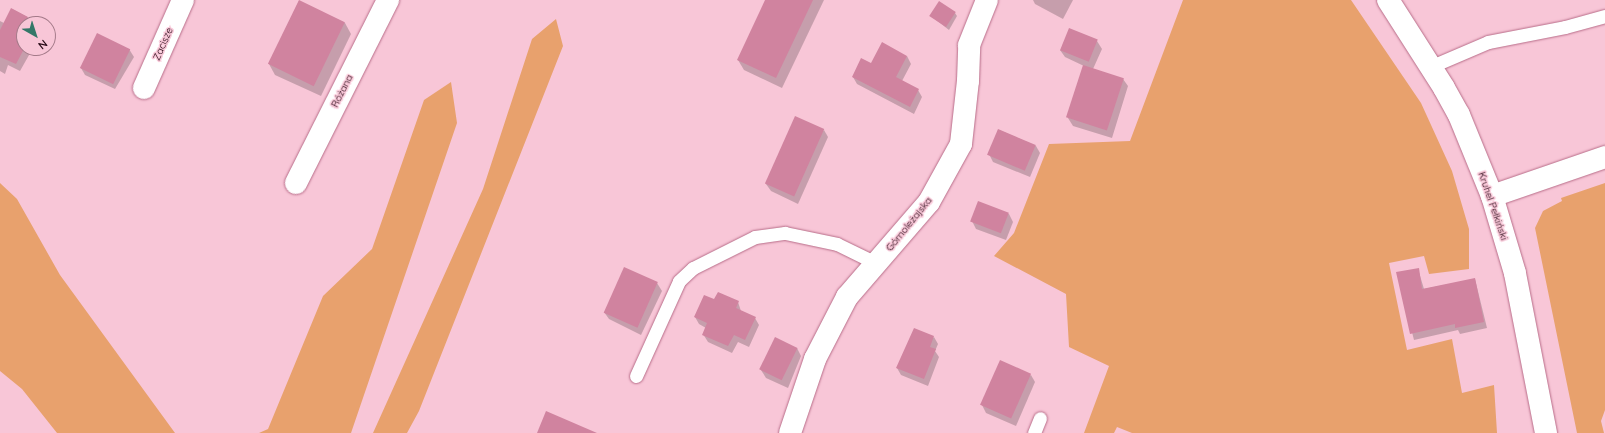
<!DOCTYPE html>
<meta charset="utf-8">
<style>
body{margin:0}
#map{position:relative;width:1605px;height:433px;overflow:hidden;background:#f8c6d7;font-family:Quicksand,sans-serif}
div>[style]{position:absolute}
.green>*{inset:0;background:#e8a16d}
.shadow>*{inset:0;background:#0003}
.building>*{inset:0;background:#d0839f;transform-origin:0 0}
.roads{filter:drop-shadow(0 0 1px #b86d89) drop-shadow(0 0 1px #b86d89)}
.lane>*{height:13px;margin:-6.5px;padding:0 6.5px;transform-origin:6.5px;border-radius:6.5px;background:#fff}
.street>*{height:22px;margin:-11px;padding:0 11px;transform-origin:11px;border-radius:11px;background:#fff}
.secondary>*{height:22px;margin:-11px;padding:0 11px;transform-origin:11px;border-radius:11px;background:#fff}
.primary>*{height:22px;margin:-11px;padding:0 11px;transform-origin:11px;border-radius:11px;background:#fff}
span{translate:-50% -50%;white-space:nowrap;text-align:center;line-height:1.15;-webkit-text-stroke:3px #f8c6d7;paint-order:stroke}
.street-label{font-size:10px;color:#260915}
.north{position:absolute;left:16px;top:16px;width:40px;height:40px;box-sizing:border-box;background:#f8c6d7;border:1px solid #a47a89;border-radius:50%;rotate:141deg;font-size:11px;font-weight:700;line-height:16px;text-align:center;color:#260915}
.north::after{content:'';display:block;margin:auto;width:14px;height:18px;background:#347768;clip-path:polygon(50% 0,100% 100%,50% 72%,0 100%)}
</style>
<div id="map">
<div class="green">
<div style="clip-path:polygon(1183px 0,1351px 0,1421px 103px,1452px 171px,1469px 229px,1469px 269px,1429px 274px,1424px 256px,1389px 263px,1407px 350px,1452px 339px,1462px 393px,1494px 385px,1497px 433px,1132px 433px,1117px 427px,1114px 433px,1084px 433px,1109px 366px,1069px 347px,1066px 294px,994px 256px,1014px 233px,1049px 144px,1130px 141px)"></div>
<div style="clip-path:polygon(556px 19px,563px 46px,419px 411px,407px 433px,373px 433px,483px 189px,532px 39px)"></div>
<div style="clip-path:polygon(451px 82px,457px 123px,351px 433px,259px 433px,268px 429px,323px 296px,372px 249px,424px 100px)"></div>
<div style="clip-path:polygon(0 183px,17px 199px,60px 275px,175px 433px,57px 433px,22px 389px,0 371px)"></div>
<div style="clip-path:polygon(1605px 183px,1605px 410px,1601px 421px,1604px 433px,1577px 433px,1535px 228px,1543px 211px,1562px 201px,1561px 198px)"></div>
</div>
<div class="shadow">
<div style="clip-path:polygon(766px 0,824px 0,782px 88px,744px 70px,738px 60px)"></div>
<div style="clip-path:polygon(1033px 0,1073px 0,1063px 19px,1035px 4px)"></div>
<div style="clip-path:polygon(299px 1px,345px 23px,351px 34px,321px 96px,275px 75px,269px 64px)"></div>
<div style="clip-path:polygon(12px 9px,27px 17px,31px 24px,24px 24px,24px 48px,33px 48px,20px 71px,8px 65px,5px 74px,0 71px,0 21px,4px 23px)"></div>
<div style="clip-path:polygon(955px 13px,957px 16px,949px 30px,931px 16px)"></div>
<div style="clip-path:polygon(1097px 41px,1102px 49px,1093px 69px,1123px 79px,1128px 86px,1112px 138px,1073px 126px,1068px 118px,1084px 66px,1065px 57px,1060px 50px)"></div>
<div style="clip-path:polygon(129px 49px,134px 57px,115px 89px,85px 75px,81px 68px)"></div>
<div style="clip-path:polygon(907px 56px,911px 64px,902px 81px,918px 90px,922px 97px,914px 114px,857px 84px,853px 77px)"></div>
<div style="clip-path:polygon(824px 130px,828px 137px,798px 204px,771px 191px,766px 184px)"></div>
<div style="clip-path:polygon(999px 130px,1036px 146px,1040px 153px,1030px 177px,993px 162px,989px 154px)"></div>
<div style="clip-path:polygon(979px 203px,1009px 214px,1013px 222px,1006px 240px,976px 229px,972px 221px)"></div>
<div style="clip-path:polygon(1418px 269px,1424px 289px,1475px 279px,1487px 328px,1460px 334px,1458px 330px,1414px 340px,1397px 273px)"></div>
<div style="clip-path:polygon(657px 283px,662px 291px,641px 335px,609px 319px,604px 312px)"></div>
<div style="clip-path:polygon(714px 301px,738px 302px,741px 311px,755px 318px,759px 325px,749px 347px,738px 342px,732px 353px,708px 342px,703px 334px,706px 328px,699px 324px,695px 317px)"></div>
<div style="clip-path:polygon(934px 337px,938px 344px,935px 351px,939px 357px,928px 386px,901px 375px,897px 368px)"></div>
<div style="clip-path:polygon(797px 348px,801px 356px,788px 388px,766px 378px,761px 370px)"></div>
<div style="clip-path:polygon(1031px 375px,1035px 382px,1016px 426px,986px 413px,982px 405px)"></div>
</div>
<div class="building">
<div style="left:299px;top:0;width:51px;height:71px;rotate:26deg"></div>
<div style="clip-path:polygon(765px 0,813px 0,776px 78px,737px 60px)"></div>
<div style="left:939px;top:1px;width:20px;height:18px;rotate:33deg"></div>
<div style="clip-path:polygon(11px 8px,28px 17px,24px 24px,24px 49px,16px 64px,0 57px,0 30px)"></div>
<div style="left:1069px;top:28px;width:31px;height:24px;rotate:22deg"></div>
<div style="left:97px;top:33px;width:37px;height:39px;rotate:26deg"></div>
<div style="clip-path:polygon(882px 42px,907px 56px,896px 77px,919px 89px,910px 107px,852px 77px,861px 58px,871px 63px)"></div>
<div style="left:1083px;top:65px;width:43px;height:55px;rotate:18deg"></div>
<div style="left:795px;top:116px;width:32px;height:74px;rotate:24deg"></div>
<div style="left:998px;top:129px;width:41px;height:28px;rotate:23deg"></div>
<div style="left:978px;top:201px;width:33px;height:22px;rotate:21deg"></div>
<div style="left:624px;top:267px;width:37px;height:50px;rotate:24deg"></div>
<div style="clip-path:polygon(1419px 268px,1422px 289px,1475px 278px,1484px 322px,1455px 328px,1455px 324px,1410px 334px,1396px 272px)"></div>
<div style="clip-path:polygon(718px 292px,739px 301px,736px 308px,756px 317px,745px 340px,734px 335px,728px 346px,702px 335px,707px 323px,694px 317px,704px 295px,714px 299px)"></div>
<div style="clip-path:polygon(914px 328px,934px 336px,930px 347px,936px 349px,924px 379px,896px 368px)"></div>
<div style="left:775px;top:337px;width:25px;height:36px;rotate:26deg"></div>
<div style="left:1000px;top:360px;width:34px;height:49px;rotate:24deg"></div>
<div style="clip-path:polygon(546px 411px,597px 433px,537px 433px)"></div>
</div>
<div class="roads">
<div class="lane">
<div style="left:1432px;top:66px;width:61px;rotate:-23.2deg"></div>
<div style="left:1488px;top:42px;width:78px;rotate:-11deg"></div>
<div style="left:1565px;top:27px;width:41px;rotate:-15.4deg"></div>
<div style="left:636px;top:376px;width:104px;rotate:-65.6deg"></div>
<div style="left:679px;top:281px;width:19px;rotate:-43deg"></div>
<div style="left:693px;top:268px;width:69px;rotate:-26.6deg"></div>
<div style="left:755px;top:237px;width:30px;rotate:-8deg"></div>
<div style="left:785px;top:233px;width:53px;rotate:11.9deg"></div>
<div style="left:837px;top:244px;width:43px;rotate:26deg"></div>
<div style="left:1034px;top:433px;width:16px;rotate:-68deg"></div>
</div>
<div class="street">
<div style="left:144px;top:88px;width:96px;rotate:-66.1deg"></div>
<div style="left:296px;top:183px;width:205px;rotate:-63.3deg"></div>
<div style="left:790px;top:433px;width:78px;rotate:-71.3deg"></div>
<div style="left:815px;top:359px;width:70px;rotate:-62.7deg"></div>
<div style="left:847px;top:297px;width:125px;rotate:-49.2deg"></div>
<div style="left:929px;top:202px;width:66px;rotate:-61.1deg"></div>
<div style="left:961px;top:144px;width:63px;rotate:-83.7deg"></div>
<div style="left:968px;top:81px;width:36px;rotate:-88deg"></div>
<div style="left:969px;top:45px;width:48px;rotate:-68.2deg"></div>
</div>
<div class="secondary">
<div style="left:1388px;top:0;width:104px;rotate:57.5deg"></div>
<div style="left:1444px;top:88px;width:31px;rotate:61deg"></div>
<div style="left:1459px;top:115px;width:87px;rotate:67.8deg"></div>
</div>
<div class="primary">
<div style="left:1546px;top:433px;width:163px;rotate:-101deg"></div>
<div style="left:1515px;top:273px;width:80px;rotate:-106.6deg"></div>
<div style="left:1492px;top:196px;width:120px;rotate:-19deg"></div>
</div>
</div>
<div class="street-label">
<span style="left:163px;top:44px;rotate:-66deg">Zacisze</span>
<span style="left:342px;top:91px;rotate:-63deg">Różana</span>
<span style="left:1493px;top:206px;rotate:71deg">Kruhel Pełkiński</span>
<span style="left:909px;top:224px;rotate:-51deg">Górnoleżajska</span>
</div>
<div class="north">N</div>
</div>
